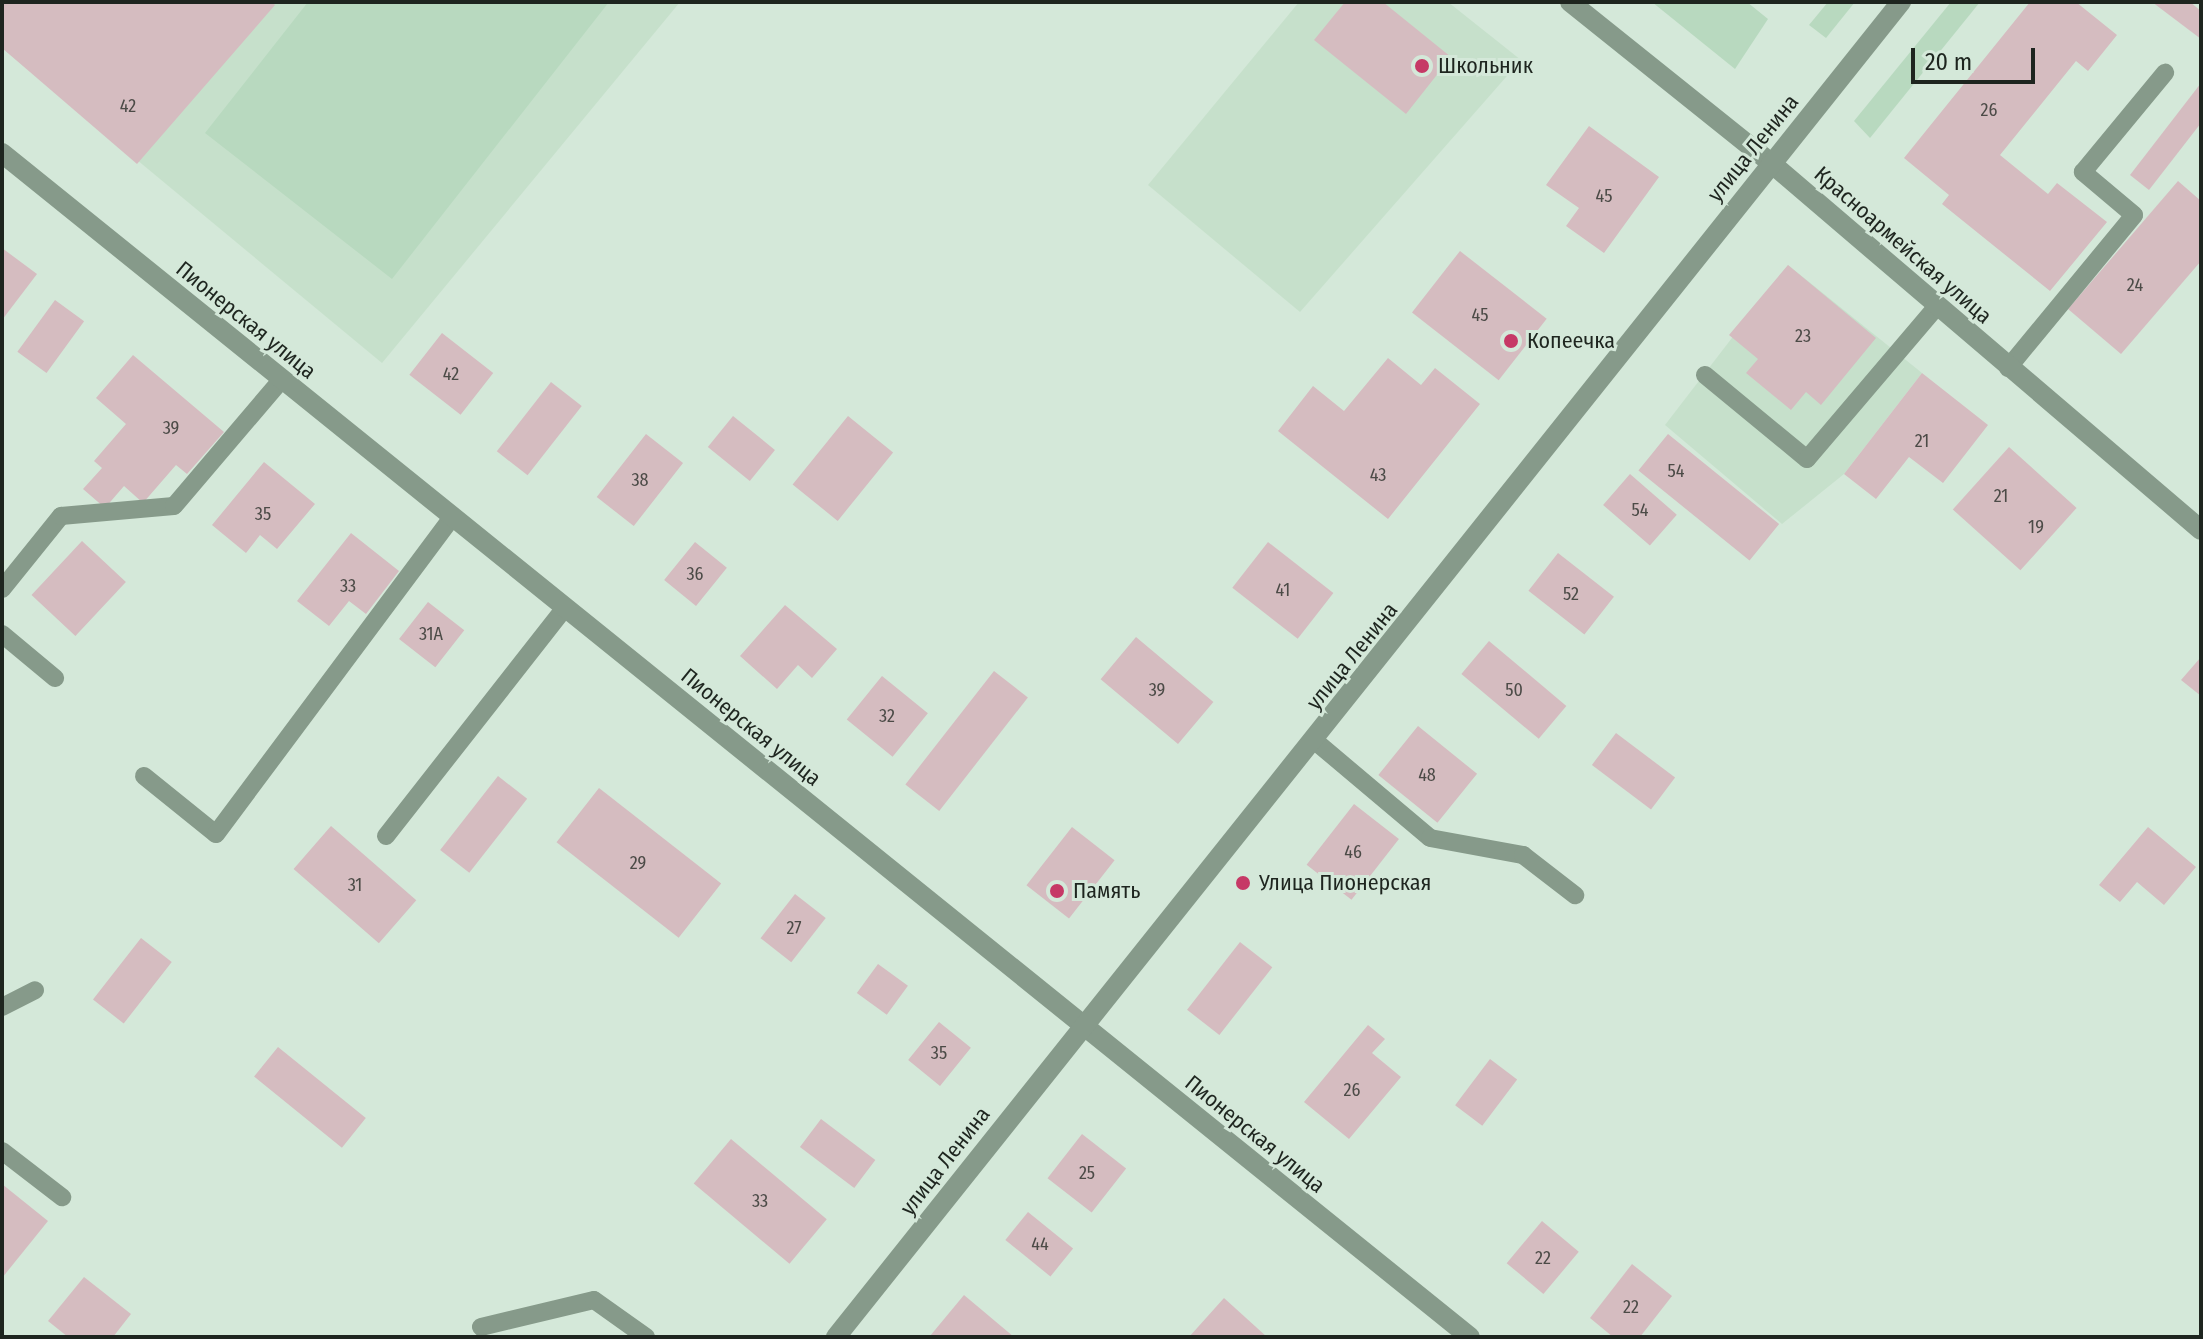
<!DOCTYPE html>
<meta charset="utf-8">
<style>
body{margin:0}
#map{position:relative;width:2203px;height:1339px;overflow:hidden;background:#d4e8d9;font-family:"Fira Sans Condensed",sans-serif}
div>[style]{position:absolute}
.built>*{inset:0;background:#c6e0cb}
.green>*{inset:0;background:#b8d9bf}
.building>*{inset:0;background:#d5bcc0;transform-origin:0 0}
.service>*{height:18px;margin:-9px;padding:0 9px;transform-origin:9px;border-radius:9px;background:#869a8a}
.minor>*{height:20px;margin:-10px;padding:0 10px;transform-origin:10px;border-radius:10px;background:#869a8a}
.tertiary>*{height:20px;margin:-10px;padding:0 10px;transform-origin:10px;border-radius:10px;background:#869a8a}
.dots>*{width:22px;height:22px;translate:-50% -50%;box-sizing:border-box;border:4px solid #d4e8d9;border-radius:50%}
span{translate:-50% -50%;white-space:nowrap;text-align:center;line-height:1.15;-webkit-text-stroke:6px #d4e8d9;paint-order:stroke}
.number-label{font-size:18px;color:#4c4b47}
.number-label span{-webkit-text-stroke-width:0}
.poi-label{font-size:22px;color:#1e251f}
.left{translate:0 -50%;text-align:left}
.street-label{font-size:22px;color:#1e251f}
.frame{position:absolute;inset:0;border:4px solid #1e251f;pointer-events:none}
.scale{position:absolute;left:1911px;top:48px;width:124px;height:36px;box-sizing:border-box;border:4px solid #1e251f;border-top:0;padding-left:10px;font-size:24px;line-height:28px;white-space:nowrap;color:#1e251f;-webkit-text-stroke:6px #d4e8d9;paint-order:stroke}
</style>
<div id="map">
<div class="built">
<div style="clip-path:polygon(2px 2px,680px 2px,382px 363px,2px 48px)"></div>
<div style="clip-path:polygon(1299px 2px,1448px 2px,1521px 60px,1300px 312px,1148px 185px)"></div>
<div style="clip-path:polygon(1788px 265px,1922px 373px,1844px 474px,1782px 524px,1665px 425px)"></div>
</div>
<div class="green">
<div style="clip-path:polygon(308px 2px,609px 2px,392px 279px,205px 133px)"></div>
<div style="clip-path:polygon(1652px 2px,1747px 2px,1768px 19px,1735px 69px)"></div>
<div style="clip-path:polygon(1828px 2px,1855px 2px,1826px 38px,1809px 25px)"></div>
<div style="clip-path:polygon(1951px 2px,1980px 2px,1870px 138px,1854px 121px)"></div>
</div>
<div class="building">
<div style="clip-path:polygon(2px 2px,272px 2px,275px 5px,137px 164px,2px 48px)"></div>
<div style="clip-path:polygon(1345px 2px,1383px 2px,1451px 57px,1406px 114px,1314px 40px)"></div>
<div style="clip-path:polygon(2030px 2px,2076px 2px,2117px 35px,2088px 71px,2076px 61px,2000px 155px,2048px 194px,2057px 183px,2107px 222px,2050px 291px,1942px 204px,1949px 195px,1904px 158px)"></div>
<div style="clip-path:polygon(2152px 2px,2190px 2px,2201px 11px,2201px 39px)"></div>
<div style="clip-path:polygon(2201px 83px,2201px 123px,2149px 190px,2130px 175px)"></div>
<div style="clip-path:polygon(1589px 126px,1659px 177px,1604px 253px,1566px 226px,1579px 208px,1546px 185px)"></div>
<div style="clip-path:polygon(2178px 181px,2201px 201px,2201px 261px,2121px 354px,2068px 309px)"></div>
<div style="clip-path:polygon(2px 248px,37px 274px,2px 320px)"></div>
<div style="left:1460px;top:251px;width:110px;height:78px;rotate:38deg"></div>
<div style="clip-path:polygon(1788px 265px,1876px 338px,1821px 405px,1806px 392px,1791px 410px,1746px 373px,1758px 359px,1729px 335px)"></div>
<div style="left:55px;top:300px;width:36px;height:64px;rotate:36deg"></div>
<div style="left:442px;top:333px;width:65px;height:53px;rotate:38deg"></div>
<div style="clip-path:polygon(133px 355px,224px 432px,187px 474px,176px 465px,143px 503px,124px 486px,105px 508px,83px 489px,102px 468px,94px 461px,126px 424px,96px 398px)"></div>
<div style="clip-path:polygon(1388px 358px,1421px 385px,1435px 368px,1480px 404px,1388px 519px,1278px 431px,1313px 386px,1344px 411px)"></div>
<div style="clip-path:polygon(1922px 373px,1988px 425px,1943px 483px,1909px 457px,1876px 499px,1844px 474px)"></div>
<div style="left:551px;top:382px;width:39px;height:88px;rotate:38deg"></div>
<div style="left:733px;top:416px;width:54px;height:40px;rotate:39deg"></div>
<div style="left:848px;top:416px;width:58px;height:88px;rotate:39deg"></div>
<div style="left:646px;top:434px;width:47px;height:80px;rotate:38deg"></div>
<div style="left:1668px;top:434px;width:143px;height:47px;rotate:39deg"></div>
<div style="left:2009px;top:447px;width:91px;height:84px;rotate:42deg"></div>
<div style="clip-path:polygon(264px 462px,315px 504px,277px 549px,260px 535px,246px 553px,212px 525px)"></div>
<div style="left:1630px;top:474px;width:62px;height:41px;rotate:41deg"></div>
<div style="clip-path:polygon(351px 533px,399px 571px,366px 614px,349px 601px,329px 626px,297px 601px)"></div>
<div style="left:82px;top:541px;width:60px;height:74px;rotate:43deg"></div>
<div style="left:695px;top:542px;width:41px;height:49px;rotate:39deg"></div>
<div style="left:1268px;top:542px;width:83px;height:58px;rotate:38deg"></div>
<div style="left:1558px;top:553px;width:71px;height:48px;rotate:38deg"></div>
<div style="left:428px;top:602px;width:46px;height:47px;rotate:38deg"></div>
<div style="clip-path:polygon(785px 605px,837px 649px,812px 678px,798px 665px,777px 689px,740px 656px)"></div>
<div style="left:1136px;top:637px;width:101px;height:55px;rotate:40deg"></div>
<div style="left:1489px;top:641px;width:101px;height:43px;rotate:40deg"></div>
<div style="clip-path:polygon(2201px 657px,2201px 696px,2181px 680px)"></div>
<div style="left:994px;top:671px;width:43px;height:144px;rotate:38deg"></div>
<div style="left:882px;top:676px;width:59px;height:56px;rotate:39deg"></div>
<div style="left:1418px;top:726px;width:76px;height:63px;rotate:39deg"></div>
<div style="left:1616px;top:733px;width:74px;height:40px;rotate:37deg"></div>
<div style="left:498px;top:776px;width:37px;height:94px;rotate:38deg"></div>
<div style="left:599px;top:788px;width:155px;height:69px;rotate:38deg"></div>
<div style="left:1354px;top:804px;width:57px;height:77px;rotate:38deg"></div>
<div style="left:331px;top:826px;width:113px;height:57px;rotate:41deg"></div>
<div style="left:1072px;top:827px;width:54px;height:74px;rotate:38deg"></div>
<div style="clip-path:polygon(2148px 827px,2196px 867px,2164px 905px,2137px 882px,2120px 902px,2099px 885px)"></div>
<div style="left:795px;top:894px;width:39px;height:56px;rotate:38deg"></div>
<div style="left:141px;top:938px;width:39px;height:78px;rotate:38deg"></div>
<div style="left:1240px;top:942px;width:41px;height:86px;rotate:38deg"></div>
<div style="left:878px;top:964px;width:37px;height:36px;rotate:36deg"></div>
<div style="left:939px;top:1022px;width:41px;height:49px;rotate:39deg"></div>
<div style="clip-path:polygon(1368px 1025px,1385px 1039px,1372px 1053px,1401px 1077px,1349px 1139px,1304px 1102px)"></div>
<div style="left:278px;top:1047px;width:113px;height:38px;rotate:39deg"></div>
<div style="left:1490px;top:1059px;width:34px;height:58px;rotate:37deg"></div>
<div style="left:821px;top:1119px;width:68px;height:35px;rotate:37deg"></div>
<div style="left:1082px;top:1134px;width:56px;height:56px;rotate:38deg"></div>
<div style="left:731px;top:1139px;width:125px;height:58px;rotate:40deg"></div>
<div style="clip-path:polygon(2px 1184px,48px 1221px,2px 1278px)"></div>
<div style="left:1028px;top:1212px;width:58px;height:36px;rotate:39deg"></div>
<div style="left:1542px;top:1221px;width:48px;height:55px;rotate:40deg"></div>
<div style="clip-path:polygon(1632px 1264px,1672px 1296px,1640px 1337px,1613px 1337px,1590px 1318px)"></div>
<div style="clip-path:polygon(84px 1277px,131px 1314px,113px 1337px,68px 1337px,48px 1321px)"></div>
<div style="clip-path:polygon(964px 1295px,1014px 1337px,930px 1336px)"></div>
<div style="clip-path:polygon(1224px 1298px,1267px 1337px,1189px 1337px)"></div>
</div>
<div class="service">
<div style="left:2008px;top:368px;width:198px;rotate:-50.5deg"></div>
<div style="left:2134px;top:215px;width:67px;rotate:-139.9deg"></div>
<div style="left:2083px;top:172px;width:129px;rotate:-50.4deg"></div>
<div style="left:1705px;top:375px;width:132px;rotate:39.5deg"></div>
<div style="left:1807px;top:459px;width:201px;rotate:-49.6deg"></div>
<div style="left:2px;top:589px;width:94px;rotate:-51.1deg"></div>
<div style="left:61px;top:516px;width:113px;rotate:-5.1deg"></div>
<div style="left:174px;top:506px;width:167px;rotate:-49.6deg"></div>
<div style="left:2px;top:634px;width:69px;rotate:39.7deg"></div>
<div style="left:1315px;top:741px;width:150px;rotate:40.1deg"></div>
<div style="left:1430px;top:838px;width:95px;rotate:10.4deg"></div>
<div style="left:1523px;top:855px;width:66px;rotate:37.6deg"></div>
<div style="left:144px;top:776px;width:92px;rotate:38.9deg"></div>
<div style="left:216px;top:834px;width:395px;rotate:-53.3deg"></div>
<div style="left:386px;top:836px;width:290px;rotate:-51.9deg"></div>
<div style="left:2px;top:1007px;width:37px;rotate:-27deg"></div>
<div style="left:2px;top:1151px;width:76px;rotate:37.5deg"></div>
<div style="left:481px;top:1327px;width:116px;rotate:-13.4deg"></div>
<div style="left:594px;top:1300px;width:64px;rotate:35.4deg"></div>
</div>
<div class="minor">
<div style="left:2px;top:153px;width:1886px;rotate:38.89deg"></div>
</div>
<div class="tertiary">
<div style="left:1570px;top:2px;width:258px;rotate:38.7deg"></div>
<div style="left:1771px;top:163px;width:565px;rotate:40.48deg"></div>
<div style="left:836px;top:1337px;width:1708px;rotate:-51.42deg"></div>
</div>
<div class="dots">
<div style="left:1422px;top:66px;background:#c63966"></div>
<div style="left:1511px;top:341px;background:#c63966"></div>
<div style="left:1243px;top:883px;background:#c63966"></div>
<div style="left:1057px;top:891px;background:#c63966"></div>
</div>
<div class="number-label">
<span style="left:128px;top:106px">42</span>
<span style="left:1989px;top:110px">26</span>
<span style="left:1604px;top:196px">45</span>
<span style="left:2135px;top:285px">24</span>
<span style="left:1480px;top:315px">45</span>
<span style="left:1803px;top:336px">23</span>
<span style="left:451px;top:374px">42</span>
<span style="left:171px;top:428px">39</span>
<span style="left:1922px;top:441px">21</span>
<span style="left:1676px;top:471px">54</span>
<span style="left:1378px;top:475px">43</span>
<span style="left:640px;top:480px">38</span>
<span style="left:2001px;top:496px">21</span>
<span style="left:1640px;top:510px">54</span>
<span style="left:263px;top:514px">35</span>
<span style="left:2036px;top:527px">19</span>
<span style="left:695px;top:574px">36</span>
<span style="left:348px;top:586px">33</span>
<span style="left:1283px;top:590px">41</span>
<span style="left:1571px;top:594px">52</span>
<span style="left:431px;top:634px">31А</span>
<span style="left:1157px;top:690px">39</span>
<span style="left:1514px;top:690px">50</span>
<span style="left:887px;top:716px">32</span>
<span style="left:1427px;top:775px">48</span>
<span style="left:1353px;top:852px">46</span>
<span style="left:638px;top:863px">29</span>
<span style="left:355px;top:885px">31</span>
<span style="left:794px;top:928px">27</span>
<span style="left:939px;top:1053px">35</span>
<span style="left:1352px;top:1090px">26</span>
<span style="left:1087px;top:1173px">25</span>
<span style="left:760px;top:1201px">33</span>
<span style="left:1040px;top:1244px">44</span>
<span style="left:1543px;top:1258px">22</span>
<span style="left:1631px;top:1307px">22</span>
</div>
<div class="poi-label">
<span class="left" style="left:1438px;top:66px">Школьник</span>
<span class="left" style="left:1527px;top:341px">Копеечка</span>
<span class="left" style="left:1259px;top:883px">Улица Пионерская</span>
<span class="left" style="left:1073px;top:891px">Память</span>
</div>
<div class="street-label">
<span style="left:1753px;top:148px;rotate:-51deg">улица Ленина</span>
<span style="left:1903px;top:245px;rotate:41deg">Красноармейская улица</span>
<span style="left:246px;top:320px;rotate:39deg">Пионерская улица</span>
<span style="left:1352px;top:656px;rotate:-51deg">улица Ленина</span>
<span style="left:751px;top:727px;rotate:39deg">Пионерская улица</span>
<span style="left:1255px;top:1134px;rotate:39deg">Пионерская улица</span>
<span style="left:945px;top:1161px;rotate:-52deg">улица Ленина</span>
</div>
<div class="frame"></div>
<div class="scale">20 m</div>
</div>
